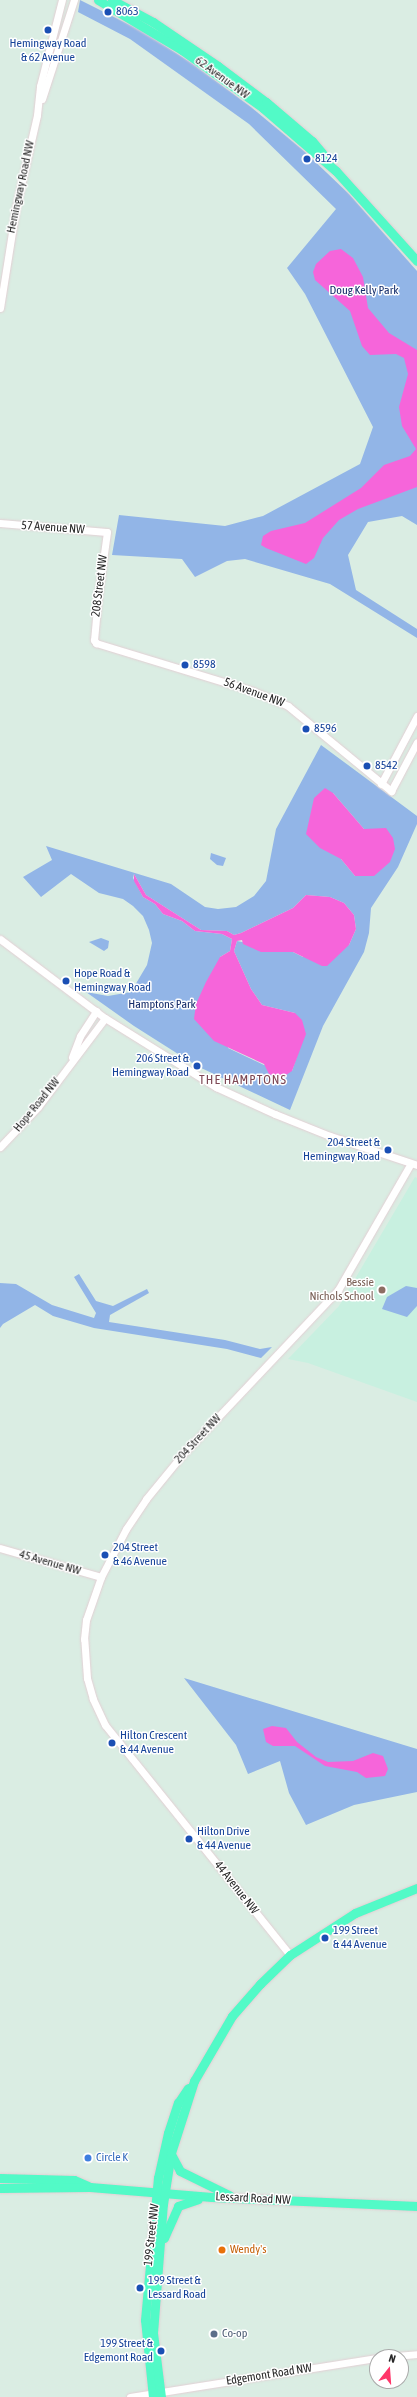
<!DOCTYPE html>
<style>
body{margin:0}
#map{position:relative;width:417px;height:2397px;overflow:hidden;background:#daede3;font-family:"Asap Condensed",sans-serif}
div>[style]{position:absolute}
.education>*{inset:0;background:#c8f0e0}
.green>*{inset:0;background:#92b5e7}
.water>*{inset:0;background:#f665da}
.roads{filter:drop-shadow(0 0 1px #e3cfd4) drop-shadow(0 0 1px #e3cfd4)}
.minor>*{height:7px;margin:-3.5px;padding:0 3.5px;transform-origin:3.5px;border-radius:3.5px;background:#fff}
.major>*{height:9px;margin:-4.5px;padding:0 4.5px;transform-origin:4.5px;border-radius:4.5px;background:#52fac7}
.dots>*{width:11px;height:11px;translate:-50% -50%;box-sizing:border-box;border:2px solid #fff;border-radius:50%}
span{translate:-50% -50%;white-space:nowrap;text-align:center;line-height:1.15;-webkit-text-stroke:3px #fff;paint-order:stroke}
.transit-label{font-size:12px;color:#164399}
.left{translate:0 -50%;text-align:left}
.right{translate:-100% -50%;text-align:right}
.street-label{font-size:12px;color:#292929}
.park-label{font-size:12px;color:#152d6b}
.education-label{font-size:12px;color:#785e54}
.shop-label{font-size:12px;color:#366cbe}
.food-label{font-size:12px;color:#c56008}
.service-label{font-size:12px;color:#4e5e75}
.neighbourhood-label{font-size:13px;color:#7d4754;letter-spacing:1px}
.north{position:absolute;left:369px;top:2349px;width:40px;height:40px;box-sizing:border-box;background:#fff;border:1px solid #a9a9a9;border-radius:50%;rotate:17deg;font-size:11px;font-weight:700;line-height:16px;text-align:center;color:#292929}
.north::after{content:'';display:block;margin:auto;width:14px;height:18px;background:#ff3569;clip-path:polygon(50% 0,100% 100%,50% 72%,0 100%)}
</style>
<div id="map">
<div class="education">
<div style="clip-path:polygon(415px 1177px,417px 1178px,417px 1402px,308px 1363px,288px 1359px,339px 1306px)"></div>
</div>
<div class="green">
<div style="clip-path:polygon(80px 0,142px 31px,190px 62px,251px 107px,304px 151px,349px 194px,417px 271px,417px 525px,402px 516px,368px 522px,348px 555px,356px 590px,417px 629px,417px 638px,330px 584px,245px 559px,227px 561px,195px 577px,182px 559px,112px 555px,119px 515px,225px 526px,263px 516px,360px 464px,373px 427px,305px 294px,287px 268px,336px 209px,249px 124px,130px 39px,78px 12px)"></div>
<div style="clip-path:polygon(evenodd,321px 745px,417px 816px,417px 824px,398px 867px,371px 908px,369px 933px,364px 952px,323px 1026px,290px 1110px,197px 1066px,134px 1026px,86px 992px,108px 996px,131px 992px,147px 965px,152px 943px,149px 930px,143px 916px,133px 906px,123px 899px,99px 893px,71px 874px,41px 897px,23px 877px,52px 860px,46px 846px,171px 884px,205px 907px,218px 909px,236px 907px,254px 896px,266px 881px,276px 829px,321px 745px,333px 793px,364px 829px,355px 876px,341px 859px,333px 793px,321px 745px,134px 874px,146px 895px,201px 930px,227px 931px,234px 935px,241px 933px,293px 908px,306px 895px,330px 897px,344px 903px,354px 915px,356px 929px,349px 945px,303px 957px,293px 952px,237px 941px,234px 951px,251px 989px,262px 1005px,295px 1013px,298px 1053px,292px 1071px,264px 1065px,228px 1048px,220px 957px,230px 951px,232px 939px,222px 934px,195px 931px,182px 921px,163px 914px,155px 904px,143px 897px,133px 878px,134px 874px)"></div>
<div style="clip-path:polygon(211px 853px,226px 858px,223px 866px,217px 865px,210px 859px)"></div>
<div style="clip-path:polygon(101px 938px,109px 941px,108px 948px,104px 951px,89px 942px)"></div>
<div style="clip-path:polygon(79px 1274px,96px 1301px,113px 1306px,147px 1289px,149px 1293px,110px 1315px,109px 1322px,225px 1340px,260px 1349px,272px 1347px,261px 1358px,227px 1349px,94px 1328px,53px 1316px,35px 1305px,3px 1324px,0 1328px,0 1283px,16px 1284px,52px 1305px,94px 1318px,96px 1313px,74px 1277px)"></div>
<div style="clip-path:polygon(406px 1286px,417px 1288px,417px 1306px,407px 1317px,382px 1309px,387px 1297px)"></div>
<div style="clip-path:polygon(184px 1678px,417px 1749px,417px 1792px,354px 1805px,306px 1825px,289px 1793px,280px 1761px,248px 1774px,236px 1745px)"></div>
</div>
<div class="water">
<div style="clip-path:polygon(341px 249px,353px 258px,363px 277px,368px 308px,389px 333px,417px 350px,417px 487px,358px 509px,339px 520px,323px 538px,314px 558px,306px 564px,266px 548px,261px 545px,263px 536px,271px 531px,305px 523px,361px 488px,384px 465px,410px 456px,416px 449px,402px 426px,399px 407px,408px 374px,404px 358px,396px 354px,370px 355px,362px 346px,350px 311px,315px 280px,313px 272px,316px 264px,330px 251px)"></div>
<div style="clip-path:polygon(325px 788px,333px 793px,364px 829px,386px 828px,393px 838px,395px 849px,390px 862px,374px 876px,355px 876px,341px 859px,320px 848px,306px 834px,314px 798px)"></div>
<div style="clip-path:polygon(134px 874px,146px 895px,201px 930px,227px 931px,234px 935px,241px 933px,293px 908px,306px 895px,330px 897px,344px 903px,354px 915px,356px 929px,349px 945px,327px 966px,322px 966px,293px 952px,261px 952px,243px 944px,242px 940px,237px 941px,234px 951px,251px 989px,262px 1005px,295px 1013px,302px 1020px,306px 1034px,292px 1071px,280px 1079px,269px 1074px,264px 1064px,214px 1041px,194px 1019px,196px 1004px,206px 982px,220px 957px,230px 951px,232px 939px,222px 934px,195px 931px,182px 921px,163px 914px,155px 904px,143px 897px,134px 881px)"></div>
<div style="clip-path:polygon(272px 1726px,286px 1728px,297px 1742px,316px 1757px,328px 1762px,353px 1761px,373px 1753px,383px 1756px,388px 1769px,385px 1776px,366px 1778px,357px 1772px,325px 1766px,295px 1746px,273px 1746px,266px 1742px,263px 1729px)"></div>
</div>
<div class="roads">
<div class="minor">
<div style="left:42px;top:99px;width:104px;rotate:-72.1deg"></div>
<div style="left:0;top:308px;width:102px;rotate:-81deg"></div>
<div style="left:16px;top:207px;width:94px;rotate:-77.1deg"></div>
<div style="left:37px;top:115px;width:29px;rotate:-84deg"></div>
<div style="left:40px;top:86px;width:89px;rotate:-75.7deg"></div>
<div style="left:0;top:523px;width:107px;rotate:4.8deg"></div>
<div style="left:107px;top:532px;width:66px;rotate:97.9deg"></div>
<div style="left:98px;top:597px;width:43px;rotate:95.3deg"></div>
<div style="left:94px;top:640px;width:4px;rotate:56deg"></div>
<div style="left:96px;top:643px;width:164px;rotate:17deg"></div>
<div style="left:253px;top:691px;width:38px;rotate:23deg"></div>
<div style="left:288px;top:706px;width:134px;rotate:39.5deg"></div>
<div style="left:391px;top:791px;width:55px;rotate:-62deg"></div>
<div style="left:381px;top:784px;width:77px;rotate:-62.1deg"></div>
<div style="left:0;top:939px;width:131px;rotate:37deg"></div>
<div style="left:105px;top:1018px;width:131px;rotate:31.9deg"></div>
<div style="left:216px;top:1087px;width:65px;rotate:24.6deg"></div>
<div style="left:275px;top:1114px;width:59px;rotate:21.8deg"></div>
<div style="left:330px;top:1136px;width:92px;rotate:18.4deg"></div>
<div style="left:72px;top:1057px;width:22px;rotate:-69deg"></div>
<div style="left:80px;top:1036px;width:30px;rotate:-57deg"></div>
<div style="left:0;top:1147px;width:55px;rotate:-46.5deg"></div>
<div style="left:38px;top:1107px;width:111px;rotate:-53deg"></div>
<div style="left:0;top:1548px;width:105px;rotate:16deg"></div>
<div style="left:290px;top:1955px;width:295px;rotate:-128.8deg"></div>
<div style="left:105px;top:1725px;width:29px;rotate:-115deg"></div>
<div style="left:93px;top:1699px;width:22px;rotate:-106deg"></div>
<div style="left:87px;top:1678px;width:39px;rotate:-94deg"></div>
<div style="left:84px;top:1639px;width:19px;rotate:-84deg"></div>
<div style="left:86px;top:1620px;width:46px;rotate:-70.8deg"></div>
<div style="left:101px;top:1577px;width:54px;rotate:-62.5deg"></div>
<div style="left:126px;top:1529px;width:36px;rotate:-56deg"></div>
<div style="left:146px;top:1499px;width:57px;rotate:-50.7deg"></div>
<div style="left:182px;top:1455px;width:227px;rotate:-46.6deg"></div>
<div style="left:338px;top:1290px;width:146px;rotate:-60.1deg"></div>
<div style="left:384px;top:2357px;width:33px;rotate:-5deg"></div>
<div style="left:130px;top:2397px;width:250px;rotate:-9deg"></div>
</div>
<div class="major">
<div style="left:98px;top:0;width:98px;rotate:30.8deg"></div>
<div style="left:182px;top:50px;width:100px;rotate:35.6deg"></div>
<div style="left:263px;top:108px;width:96px;rotate:40.8deg"></div>
<div style="left:336px;top:171px;width:121px;rotate:48deg"></div>
<div style="left:112px;top:0;width:47px;rotate:28.2deg"></div>
<div style="left:153px;top:22px;width:78px;rotate:34.1deg"></div>
<div style="left:218px;top:66px;width:60px;rotate:36.9deg"></div>
<div style="left:266px;top:102px;width:60px;rotate:40.3deg"></div>
<div style="left:312px;top:141px;width:16px;rotate:50deg"></div>
<div style="left:171px;top:2154px;width:19px;rotate:62deg"></div>
<div style="left:180px;top:2171px;width:55px;rotate:26.1deg"></div>
<div style="left:0;top:2178px;width:74px;rotate:1.5deg"></div>
<div style="left:74px;top:2180px;width:15px;rotate:23deg"></div>
<div style="left:0;top:2188px;width:90px;rotate:-0.6deg"></div>
<div style="left:90px;top:2187px;width:122px;rotate:4.7deg"></div>
<div style="left:212px;top:2197px;width:205px;rotate:2.5deg"></div>
<div style="left:164px;top:2238px;width:35px;rotate:-66deg"></div>
<div style="left:178px;top:2206px;width:21px;rotate:-19deg"></div>
<div style="left:153px;top:2397px;width:77px;rotate:-95.9deg"></div>
<div style="left:145px;top:2320px;width:143px;rotate:-84.8deg"></div>
<div style="left:158px;top:2178px;width:46px;rotate:-77.5deg"></div>
<div style="left:168px;top:2133px;width:32px;rotate:-72deg"></div>
<div style="left:178px;top:2103px;width:18px;rotate:-56deg"></div>
<div style="left:161px;top:2397px;width:64px;rotate:-97.1deg"></div>
<div style="left:153px;top:2333px;width:129px;rotate:-85.6deg"></div>
<div style="left:163px;top:2204px;width:52px;rotate:-81.1deg"></div>
<div style="left:171px;top:2153px;width:76px;rotate:-72.3deg"></div>
<div style="left:194px;top:2081px;width:75px;rotate:-59.7deg"></div>
<div style="left:232px;top:2016px;width:43px;rotate:-48.8deg"></div>
<div style="left:260px;top:1984px;width:42px;rotate:-44deg"></div>
<div style="left:290px;top:1955px;width:77px;rotate:-32.9deg"></div>
<div style="left:355px;top:1913px;width:67px;rotate:-22deg"></div>
</div>
</div>
<div class="dots">
<div style="left:108px;top:12px;background:#1a4fb4"></div>
<div style="left:48px;top:30px;background:#1a4fb4"></div>
<div style="left:307px;top:159px;background:#1a4fb4"></div>
<div style="left:185px;top:665px;background:#1a4fb4"></div>
<div style="left:306px;top:729px;background:#1a4fb4"></div>
<div style="left:367px;top:766px;background:#1a4fb4"></div>
<div style="left:66px;top:981px;background:#1a4fb4"></div>
<div style="left:197px;top:1066px;background:#1a4fb4"></div>
<div style="left:388px;top:1150px;background:#1a4fb4"></div>
<div style="left:382px;top:1290px;background:#8d6e63"></div>
<div style="left:105px;top:1555px;background:#1a4fb4"></div>
<div style="left:112px;top:1743px;background:#1a4fb4"></div>
<div style="left:189px;top:1839px;background:#1a4fb4"></div>
<div style="left:325px;top:1938px;background:#1a4fb4"></div>
<div style="left:88px;top:2158px;background:#3f7fe0"></div>
<div style="left:222px;top:2250px;background:#e8710a"></div>
<div style="left:140px;top:2288px;background:#1a4fb4"></div>
<div style="left:214px;top:2334px;background:#5c6f8a"></div>
<div style="left:161px;top:2351px;background:#1a4fb4"></div>
</div>
<div class="transit-label">
<span class="left" style="left:116px;top:12px">8063</span>
<span style="left:48px;top:51px">Hemingway Road<br>&amp; 62 Avenue</span>
<span class="left" style="left:315px;top:159px">8124</span>
<span class="left" style="left:193px;top:665px">8598</span>
<span class="left" style="left:314px;top:729px">8596</span>
<span class="left" style="left:375px;top:766px">8542</span>
<span class="left" style="left:74px;top:981px">Hope Road &amp;<br>Hemingway Road</span>
<span class="right" style="left:189px;top:1066px">206 Street &amp;<br>Hemingway Road</span>
<span class="right" style="left:380px;top:1150px">204 Street &amp;<br>Hemingway Road</span>
<span class="left" style="left:113px;top:1555px">204 Street<br>&amp; 46 Avenue</span>
<span class="left" style="left:120px;top:1743px">Hilton Crescent<br>&amp; 44 Avenue</span>
<span class="left" style="left:197px;top:1839px">Hilton Drive<br>&amp; 44 Avenue</span>
<span class="left" style="left:333px;top:1938px">199 Street<br>&amp; 44 Avenue</span>
<span class="left" style="left:148px;top:2288px">199 Street &amp;<br>Lessard Road</span>
<span class="right" style="left:153px;top:2351px">199 Street &amp;<br>Edgemont Road</span>
</div>
<div class="street-label">
<span style="left:222px;top:78px;rotate:36deg">62 Avenue NW</span>
<span style="left:21px;top:187px;rotate:-78deg">Hemingway Road NW</span>
<span style="left:53px;top:528px;rotate:4deg">57 Avenue NW</span>
<span style="left:100px;top:586px;rotate:-83deg">208 Street NW</span>
<span style="left:254px;top:693px;rotate:20deg">56 Avenue NW</span>
<span style="left:37px;top:1105px;rotate:-51deg">Hope Road NW</span>
<span style="left:198px;top:1439px;rotate:-47deg">204 Street NW</span>
<span style="left:50px;top:1563px;rotate:16deg">45 Avenue NW</span>
<span style="left:236px;top:1888px;rotate:52deg">44 Avenue NW</span>
<span style="left:253px;top:2199px;rotate:3deg">Lessard Road NW</span>
<span style="left:152px;top:2235px;rotate:-84deg">199 Street NW</span>
<span style="left:269px;top:2375px;rotate:-9deg">Edgemont Road NW</span>
</div>
<div class="park-label">
<span style="left:364px;top:291px">Doug Kelly Park</span>
<span style="left:162px;top:1005px">Hamptons Park</span>
</div>
<div class="education-label">
<span class="right" style="left:374px;top:1290px">Bessie<br>Nichols School</span>
</div>
<div class="shop-label">
<span class="left" style="left:96px;top:2158px">Circle K</span>
</div>
<div class="food-label">
<span class="left" style="left:230px;top:2250px">Wendy's</span>
</div>
<div class="service-label">
<span class="left" style="left:222px;top:2334px">Co-op</span>
</div>
<div class="neighbourhood-label">
<span style="left:243px;top:1080px">THE HAMPTONS</span>
</div>
<div class="north">N</div>
</div>
